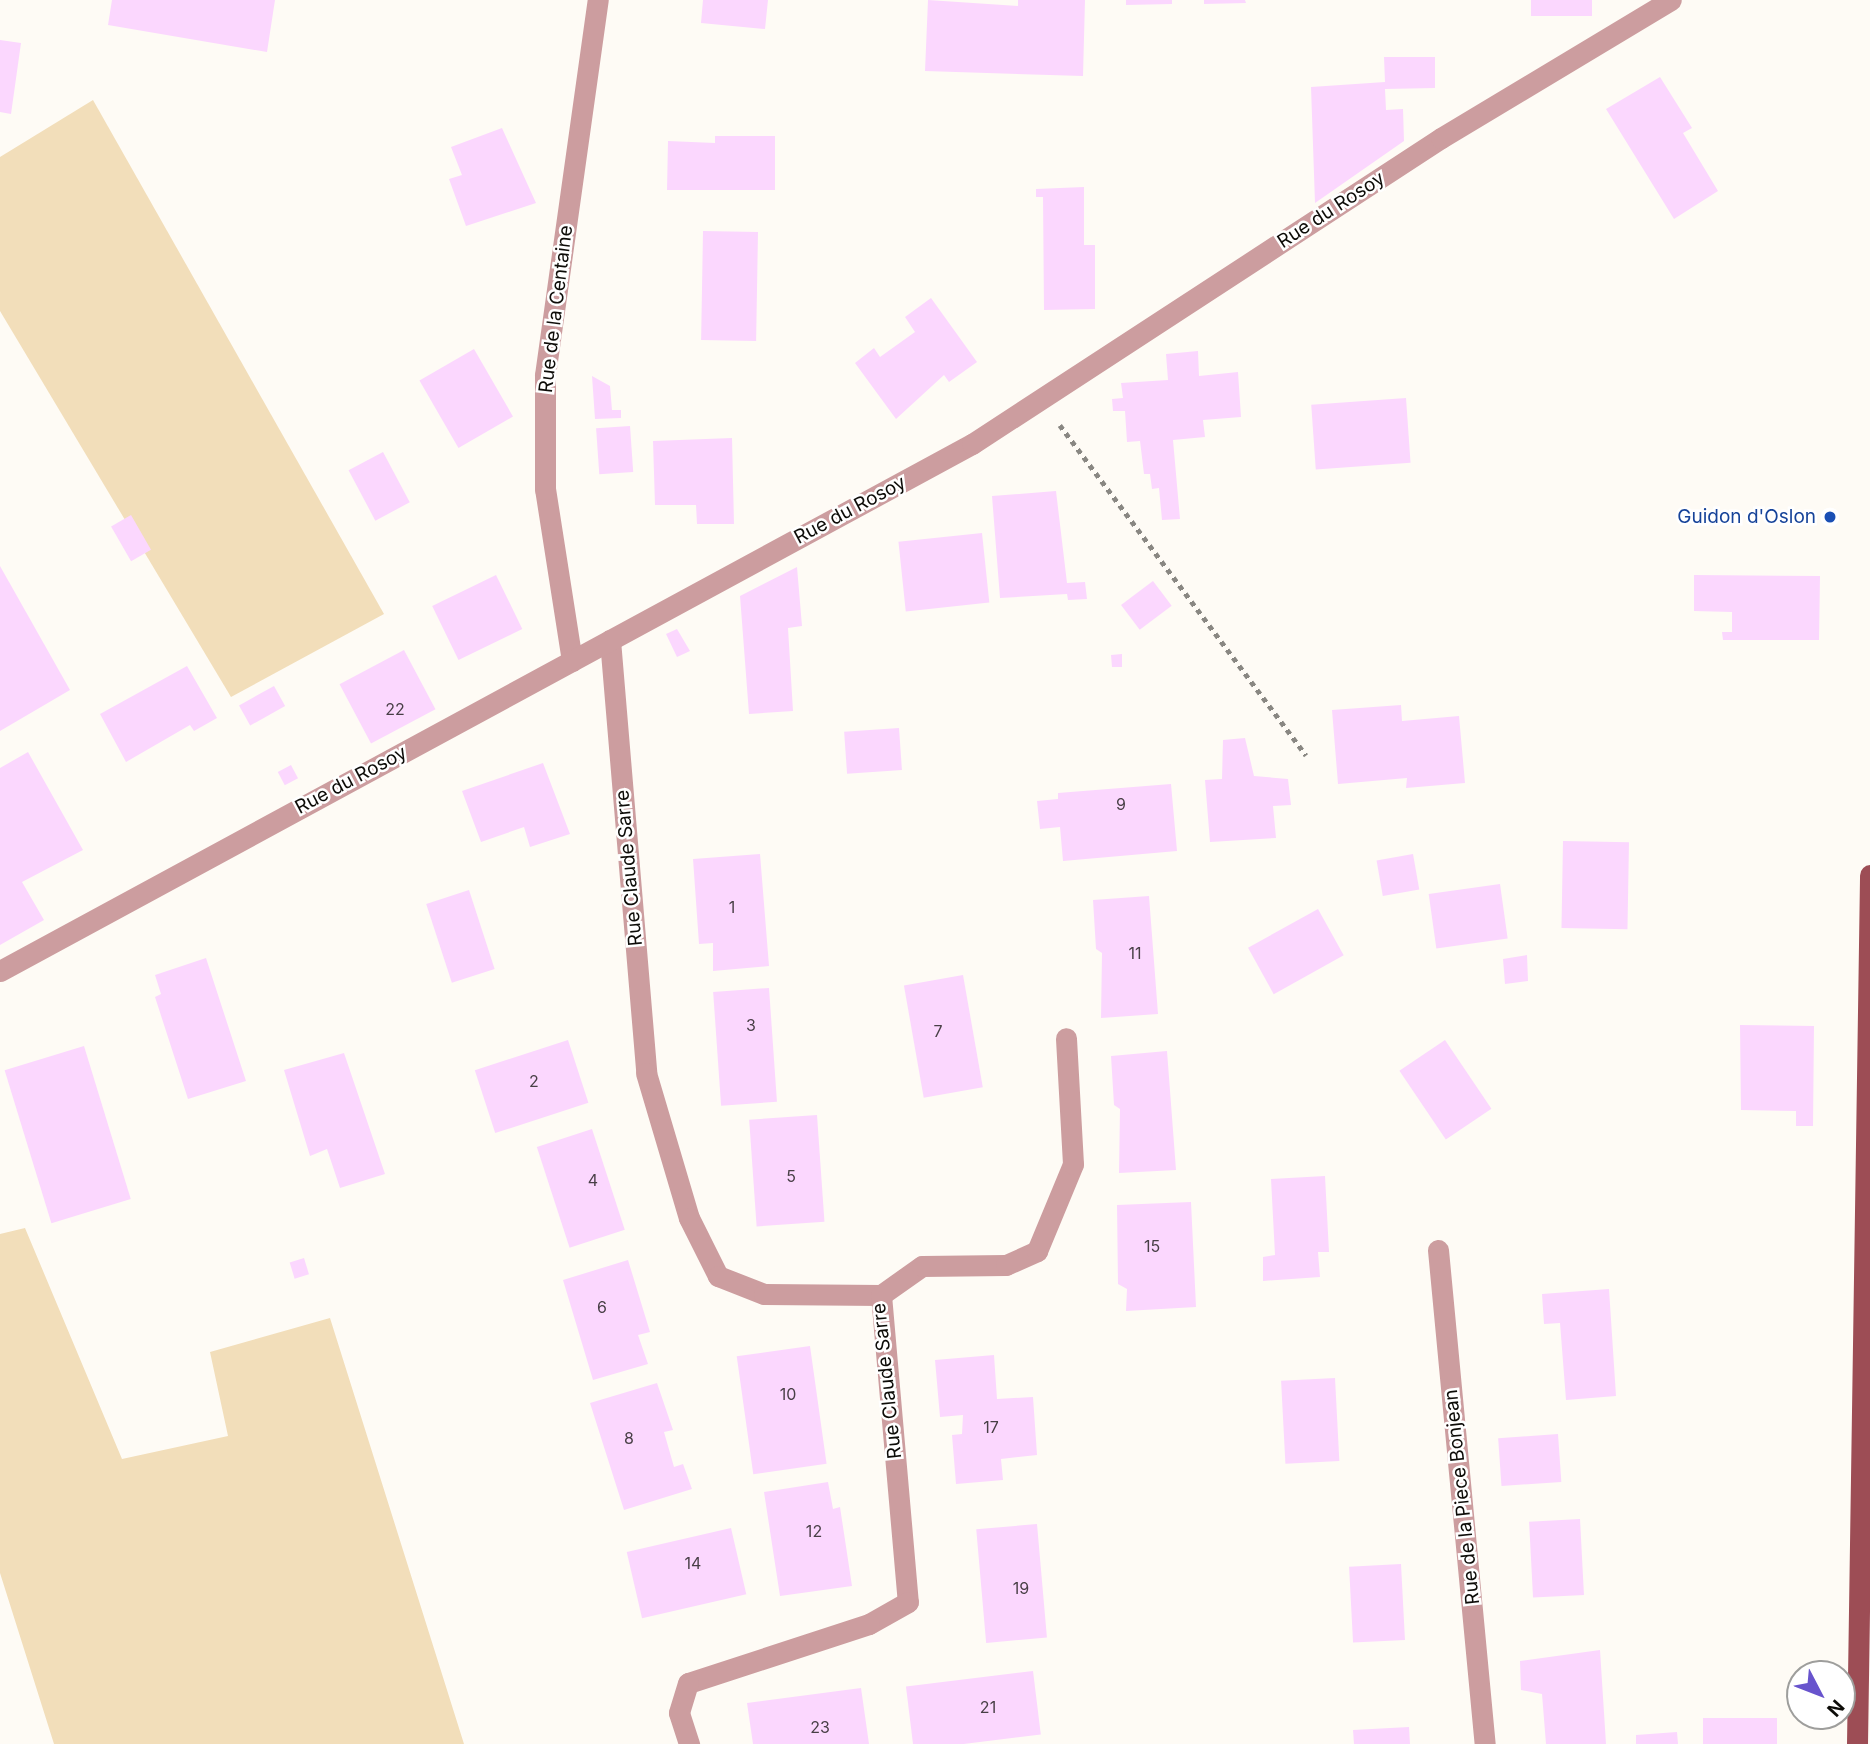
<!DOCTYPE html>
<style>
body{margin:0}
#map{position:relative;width:1870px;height:1744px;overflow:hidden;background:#fefbf5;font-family:Inter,sans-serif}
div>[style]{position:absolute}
.green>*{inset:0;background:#f2deba}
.building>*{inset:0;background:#fbd7fe;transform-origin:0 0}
.path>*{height:4.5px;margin-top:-2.25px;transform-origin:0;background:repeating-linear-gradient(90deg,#898782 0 5px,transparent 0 10px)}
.minor>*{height:21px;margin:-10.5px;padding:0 10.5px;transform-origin:10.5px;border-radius:10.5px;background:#cc9d9f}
.major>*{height:21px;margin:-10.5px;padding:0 10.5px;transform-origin:10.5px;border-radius:10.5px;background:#9d4d55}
.dots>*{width:19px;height:19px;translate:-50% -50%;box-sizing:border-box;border:4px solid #fff;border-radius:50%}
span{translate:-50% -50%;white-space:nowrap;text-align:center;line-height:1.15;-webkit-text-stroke:5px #fff;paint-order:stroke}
.number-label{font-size:16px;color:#483f46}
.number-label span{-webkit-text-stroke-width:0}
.street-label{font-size:19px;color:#0d0c08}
.transit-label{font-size:19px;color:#164399}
.right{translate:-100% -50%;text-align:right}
.north{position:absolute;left:1786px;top:1660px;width:70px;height:70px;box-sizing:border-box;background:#fff;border:2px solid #9e9e9c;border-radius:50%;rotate:132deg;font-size:19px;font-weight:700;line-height:28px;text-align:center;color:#0d0c08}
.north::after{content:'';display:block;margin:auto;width:24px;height:32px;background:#6854cd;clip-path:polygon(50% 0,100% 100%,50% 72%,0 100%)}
</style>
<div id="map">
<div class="green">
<div style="clip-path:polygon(93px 100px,384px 614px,231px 697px,0 311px,0 157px)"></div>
<div style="clip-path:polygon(25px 1228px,122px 1459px,228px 1436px,210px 1352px,330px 1318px,464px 1744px,54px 1744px,0 1573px,0 1234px)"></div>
</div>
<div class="building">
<div style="clip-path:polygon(112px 0,275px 0,267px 52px,108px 25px)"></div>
<div style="clip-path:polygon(703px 0,768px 0,765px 29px,701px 23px)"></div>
<div style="clip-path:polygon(928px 0,1018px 6px,1018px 0,1085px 0,1083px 76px,925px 71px)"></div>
<div style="clip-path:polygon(1126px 0,1172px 0,1172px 4px,1126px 5px)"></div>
<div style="clip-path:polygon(1204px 0,1245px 0,1246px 3px,1204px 4px)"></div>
<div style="left:1531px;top:0;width:61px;height:16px"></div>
<div style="clip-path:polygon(0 40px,21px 43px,11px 114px,0 112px)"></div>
<div style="clip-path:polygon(1384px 57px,1435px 57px,1435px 88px,1385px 89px,1386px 110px,1403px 109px,1404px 141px,1315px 203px,1311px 87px,1385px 82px)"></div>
<div style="clip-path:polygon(1660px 77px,1692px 128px,1683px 133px,1718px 191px,1674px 219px,1606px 109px)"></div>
<div style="clip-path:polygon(502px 128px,536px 203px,466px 226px,449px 179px,462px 175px,451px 147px)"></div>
<div style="clip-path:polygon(715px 136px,775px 136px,775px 190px,667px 190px,668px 141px,715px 143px)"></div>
<div style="clip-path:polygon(1084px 187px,1084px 245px,1095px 245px,1095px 309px,1044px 310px,1043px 197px,1036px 197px,1036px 189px)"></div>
<div style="left:758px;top:232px;width:109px;height:55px;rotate:91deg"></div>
<div style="clip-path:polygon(931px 298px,977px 362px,949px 382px,944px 375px,896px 419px,855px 363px,874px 348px,880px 357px,915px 332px,905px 317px)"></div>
<div style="left:474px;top:349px;width:78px;height:63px;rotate:60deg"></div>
<div style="clip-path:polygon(1198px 351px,1199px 376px,1238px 372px,1241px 417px,1203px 420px,1205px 437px,1173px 440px,1180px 519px,1162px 520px,1159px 488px,1152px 489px,1150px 474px,1144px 474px,1140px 441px,1127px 442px,1125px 411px,1113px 411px,1112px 399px,1123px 398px,1121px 383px,1168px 380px,1166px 354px)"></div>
<div style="clip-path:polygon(592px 376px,610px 386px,612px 410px,621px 410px,621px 418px,595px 419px)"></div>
<div style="left:1406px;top:398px;width:65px;height:95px;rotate:86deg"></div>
<div style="left:630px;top:426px;width:46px;height:34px;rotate:86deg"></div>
<div style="clip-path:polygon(732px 438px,734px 524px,697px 524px,696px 505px,655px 505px,653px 441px)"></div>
<div style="left:383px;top:452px;width:57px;height:39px;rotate:62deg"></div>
<div style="clip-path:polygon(1056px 491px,1067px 583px,1085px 582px,1087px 599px,1068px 600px,1067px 594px,1000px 598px,992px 496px)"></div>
<div style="left:131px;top:515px;width:40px;height:23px;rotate:60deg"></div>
<div style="left:982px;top:533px;width:70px;height:84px;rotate:84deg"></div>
<div style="clip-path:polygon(0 566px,70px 690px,0 731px)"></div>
<div style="clip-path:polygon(797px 567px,802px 626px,788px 628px,793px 711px,749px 714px,740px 596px)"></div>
<div style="left:496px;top:575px;width:60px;height:71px;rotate:64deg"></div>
<div style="clip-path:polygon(1694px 575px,1820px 576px,1819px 640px,1723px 640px,1722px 632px,1732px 632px,1732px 612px,1694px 611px)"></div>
<div style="left:1153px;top:581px;width:31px;height:40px;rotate:53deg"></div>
<div style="clip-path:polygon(677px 629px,690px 651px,677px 657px,666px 634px)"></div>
<div style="left:404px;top:650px;width:67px;height:73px;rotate:62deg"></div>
<div style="clip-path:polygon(1122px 654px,1122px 667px,1112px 667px,1111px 655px)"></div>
<div style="clip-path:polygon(187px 666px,217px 718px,194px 731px,190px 725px,126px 762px,100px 714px)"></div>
<div style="left:274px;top:686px;width:23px;height:40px;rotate:61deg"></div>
<div style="clip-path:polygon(1401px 705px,1402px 721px,1459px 716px,1465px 783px,1406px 788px,1407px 778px,1338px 784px,1332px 710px)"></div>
<div style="left:899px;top:728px;width:42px;height:55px;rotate:86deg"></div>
<div style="clip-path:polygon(1245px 738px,1254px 776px,1288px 779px,1291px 805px,1273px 806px,1276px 838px,1210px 842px,1205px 780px,1222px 779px,1223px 740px)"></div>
<div style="clip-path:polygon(28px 752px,83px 850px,22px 882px,44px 920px,0 945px,0 768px)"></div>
<div style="clip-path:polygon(543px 763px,570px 834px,530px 847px,524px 827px,481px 842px,462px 791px)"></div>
<div style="left:291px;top:765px;width:15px;height:15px;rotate:62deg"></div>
<div style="clip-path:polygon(1171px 784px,1177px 851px,1063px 861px,1060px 827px,1040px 829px,1037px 801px,1058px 799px,1058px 793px)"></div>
<div style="left:1563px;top:841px;width:66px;height:87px;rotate:1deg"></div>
<div style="clip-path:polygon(760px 854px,769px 966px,713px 971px,713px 943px,699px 944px,693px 859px)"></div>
<div style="left:1413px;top:854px;width:36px;height:37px;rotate:80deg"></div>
<div style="left:1500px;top:884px;width:55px;height:72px;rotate:82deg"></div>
<div style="left:469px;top:890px;width:83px;height:45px;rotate:72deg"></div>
<div style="clip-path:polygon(1149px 896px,1158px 1014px,1101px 1018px,1102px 953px,1096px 949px,1093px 900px)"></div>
<div style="left:1318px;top:909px;width:53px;height:80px;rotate:61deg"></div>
<div style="clip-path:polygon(1527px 955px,1528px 981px,1505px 984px,1503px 959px)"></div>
<div style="clip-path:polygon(206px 958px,246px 1081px,188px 1099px,155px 997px,161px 994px,155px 975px)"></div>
<div style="left:963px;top:975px;width:114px;height:60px;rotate:80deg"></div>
<div style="left:769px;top:988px;width:114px;height:56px;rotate:86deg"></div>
<div style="clip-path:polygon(1740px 1025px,1814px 1026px,1813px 1126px,1796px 1126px,1796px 1111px,1741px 1110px)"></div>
<div style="left:568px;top:1040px;width:66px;height:98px;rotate:72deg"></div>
<div style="left:1445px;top:1040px;width:83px;height:55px;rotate:56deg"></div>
<div style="left:84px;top:1046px;width:160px;height:83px;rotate:73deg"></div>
<div style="clip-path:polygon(1167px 1051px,1176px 1170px,1119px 1173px,1120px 1109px,1114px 1105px,1111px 1056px)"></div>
<div style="clip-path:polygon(344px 1053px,385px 1174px,340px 1188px,327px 1149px,310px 1156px,284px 1070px)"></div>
<div style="left:817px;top:1115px;width:107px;height:68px;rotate:86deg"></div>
<div style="left:592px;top:1129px;width:106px;height:58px;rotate:72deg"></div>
<div style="clip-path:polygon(1325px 1176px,1329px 1252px,1318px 1252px,1320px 1277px,1263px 1281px,1263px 1257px,1275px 1255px,1271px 1179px)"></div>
<div style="clip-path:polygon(1191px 1202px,1196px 1307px,1126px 1311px,1127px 1289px,1118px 1284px,1117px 1205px)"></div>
<div style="left:304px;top:1258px;width:17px;height:15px;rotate:73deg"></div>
<div style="clip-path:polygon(628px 1260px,650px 1332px,638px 1335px,648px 1364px,593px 1380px,563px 1280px)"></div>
<div style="clip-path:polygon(1609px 1289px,1616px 1396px,1566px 1400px,1560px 1323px,1544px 1324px,1542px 1294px)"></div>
<div style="left:810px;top:1346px;width:119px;height:74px;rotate:82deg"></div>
<div style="clip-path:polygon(994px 1355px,997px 1399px,1033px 1397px,1037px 1455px,1001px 1459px,1003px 1480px,956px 1484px,952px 1435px,962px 1434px,963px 1415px,940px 1417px,935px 1360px)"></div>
<div style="left:1335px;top:1378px;width:83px;height:54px;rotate:87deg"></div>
<div style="clip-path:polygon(657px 1383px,673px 1430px,664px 1432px,674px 1467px,683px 1464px,692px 1489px,624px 1510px,590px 1403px)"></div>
<div style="left:1558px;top:1434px;width:48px;height:60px;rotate:86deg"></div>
<div style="clip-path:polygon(828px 1482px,833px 1509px,840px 1507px,852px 1586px,780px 1596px,764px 1492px)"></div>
<div style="left:1580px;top:1519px;width:76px;height:51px;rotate:87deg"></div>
<div style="left:1037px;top:1524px;width:114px;height:61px;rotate:85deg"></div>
<div style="left:731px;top:1528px;width:68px;height:107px;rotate:77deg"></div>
<div style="left:1401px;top:1564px;width:76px;height:52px;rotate:87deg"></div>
<div style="clip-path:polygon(1600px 1650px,1606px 1744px,1546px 1744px,1542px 1694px,1521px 1690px,1520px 1661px)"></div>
<div style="left:1033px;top:1671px;width:64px;height:128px;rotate:83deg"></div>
<div style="clip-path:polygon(861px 1688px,869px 1744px,753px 1744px,747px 1703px)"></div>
<div style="left:1777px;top:1718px;width:26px;height:74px;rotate:90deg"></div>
<div style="clip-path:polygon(1409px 1727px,1410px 1744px,1354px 1744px,1353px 1730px)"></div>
<div style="clip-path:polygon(1677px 1732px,1678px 1744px,1636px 1744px,1636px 1735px)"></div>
</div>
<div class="path">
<div style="left:1060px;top:425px;width:412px;rotate:53.3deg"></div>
</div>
<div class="minor">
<div style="left:610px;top:640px;width:434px;rotate:85.2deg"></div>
<div style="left:646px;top:1073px;width:151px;rotate:73.5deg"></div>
<div style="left:689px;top:1218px;width:65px;rotate:63.4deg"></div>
<div style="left:718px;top:1276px;width:49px;rotate:21.4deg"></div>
<div style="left:764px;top:1294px;width:117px;rotate:0.5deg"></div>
<div style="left:881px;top:1295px;width:308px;rotate:85deg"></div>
<div style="left:908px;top:1602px;width:45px;rotate:150.6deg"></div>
<div style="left:869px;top:1624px;width:190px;rotate:161.9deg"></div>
<div style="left:688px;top:1683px;width:31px;rotate:107deg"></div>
<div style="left:679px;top:1713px;width:33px;rotate:72deg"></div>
<div style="left:572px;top:661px;width:174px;rotate:-98.9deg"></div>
<div style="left:545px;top:489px;width:114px;rotate:-90deg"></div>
<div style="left:545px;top:375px;width:379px;rotate:-82deg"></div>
<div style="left:0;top:971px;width:1106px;rotate:-28.47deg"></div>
<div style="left:972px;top:444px;width:560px;rotate:-33.12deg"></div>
<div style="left:1441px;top:138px;width:268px;rotate:-31deg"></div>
<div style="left:1438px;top:1250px;width:496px;rotate:84.6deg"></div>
<div style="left:881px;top:1295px;width:50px;rotate:-35.3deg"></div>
<div style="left:922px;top:1266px;width:84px;rotate:-0.7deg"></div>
<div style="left:1006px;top:1265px;width:34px;rotate:-24deg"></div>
<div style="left:1037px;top:1251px;width:94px;rotate:-67.5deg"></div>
<div style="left:1073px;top:1164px;width:126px;rotate:-93.2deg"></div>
</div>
<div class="major">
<div style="left:1857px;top:1744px;width:869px;rotate:-89.14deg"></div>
</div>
<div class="dots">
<div style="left:1830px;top:517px;background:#1a4fb4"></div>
</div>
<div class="number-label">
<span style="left:395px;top:709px">22</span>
<span style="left:1121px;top:804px">9</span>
<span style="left:732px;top:907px">1</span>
<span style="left:1135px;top:953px">11</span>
<span style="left:751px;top:1025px">3</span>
<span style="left:938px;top:1031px">7</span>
<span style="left:534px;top:1081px">2</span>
<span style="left:791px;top:1176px">5</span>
<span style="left:593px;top:1180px">4</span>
<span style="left:1152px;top:1246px">15</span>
<span style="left:602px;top:1307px">6</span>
<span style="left:788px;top:1394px">10</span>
<span style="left:991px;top:1427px">17</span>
<span style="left:629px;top:1438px">8</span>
<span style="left:814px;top:1531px">12</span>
<span style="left:693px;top:1563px">14</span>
<span style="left:1021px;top:1588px">19</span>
<span style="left:988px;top:1707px">21</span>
<span style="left:820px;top:1727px">23</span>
</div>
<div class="street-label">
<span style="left:1331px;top:210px;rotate:-33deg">Rue du Rosoy</span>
<span style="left:556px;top:309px;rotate:-83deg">Rue de la Centaine</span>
<span style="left:850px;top:510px;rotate:-28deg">Rue du Rosoy</span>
<span style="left:351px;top:780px;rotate:-28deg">Rue du Rosoy</span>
<span style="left:629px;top:868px;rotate:-95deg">Rue Claude Sarre</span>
<span style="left:887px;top:1381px;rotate:-96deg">Rue Claude Sarre</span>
<span style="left:1462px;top:1497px;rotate:-96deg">Rue de la Piece Bonjean</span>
</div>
<div class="transit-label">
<span class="right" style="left:1816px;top:517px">Guidon d'Oslon</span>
</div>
<div class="north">N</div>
</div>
